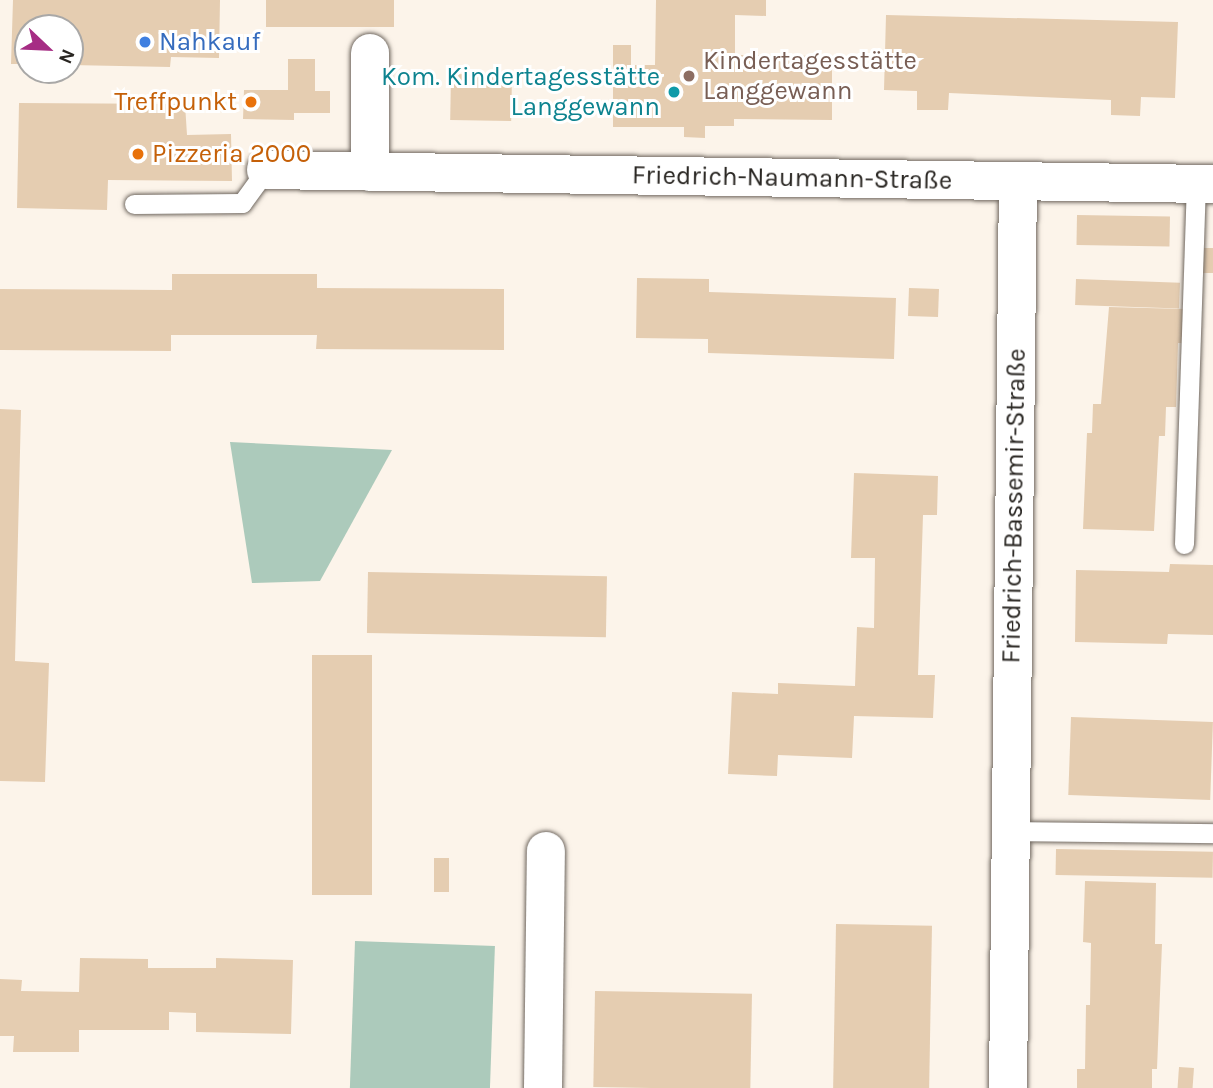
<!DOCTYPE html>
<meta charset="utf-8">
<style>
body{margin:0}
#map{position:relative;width:1213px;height:1088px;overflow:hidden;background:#fcf4ea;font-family:Karla,sans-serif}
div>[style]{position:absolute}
.green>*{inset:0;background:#accabb;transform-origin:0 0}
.building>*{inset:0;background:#e5cdb1;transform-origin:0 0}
.roads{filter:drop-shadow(0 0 2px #716961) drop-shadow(0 0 2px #716961)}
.lane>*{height:19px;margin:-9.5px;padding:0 9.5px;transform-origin:9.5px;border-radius:9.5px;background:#fff}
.street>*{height:38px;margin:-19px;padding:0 19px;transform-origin:19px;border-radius:19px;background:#fff}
.dots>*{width:19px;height:19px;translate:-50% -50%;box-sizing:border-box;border:4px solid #fff;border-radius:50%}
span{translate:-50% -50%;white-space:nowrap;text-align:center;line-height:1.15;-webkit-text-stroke:6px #fff;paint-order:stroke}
.shop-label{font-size:26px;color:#366cbe}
.left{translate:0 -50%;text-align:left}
.education-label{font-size:26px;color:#785e54}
.culture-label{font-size:26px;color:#0d838f}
.right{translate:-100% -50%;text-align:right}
.food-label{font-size:26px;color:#c56008}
.street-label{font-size:26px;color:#292622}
.north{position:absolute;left:14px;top:14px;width:70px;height:70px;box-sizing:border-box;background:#fff;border:2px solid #a9a8a7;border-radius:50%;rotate:113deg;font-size:19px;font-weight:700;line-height:28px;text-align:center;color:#292622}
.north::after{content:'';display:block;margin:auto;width:24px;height:32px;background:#a62d84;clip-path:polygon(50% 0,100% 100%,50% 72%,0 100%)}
</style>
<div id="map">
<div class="green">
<div style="clip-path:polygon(230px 442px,392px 450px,320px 581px,252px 583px)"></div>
<div style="left:355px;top:941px;width:140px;height:147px;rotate:2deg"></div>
</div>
<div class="building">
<div style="clip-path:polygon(13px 0,220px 0,219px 58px,171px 57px,170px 67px,70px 65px,70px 28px,28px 28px,28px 64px,11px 64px)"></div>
<div style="left:266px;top:0;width:128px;height:27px"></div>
<div style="clip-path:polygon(656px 0,766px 0,766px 16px,735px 15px,735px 55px,832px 56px,832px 120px,734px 119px,734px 126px,705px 126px,705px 138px,684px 137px,684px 127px,613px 127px,613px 45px,631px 45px,631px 65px,655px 65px)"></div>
<div style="clip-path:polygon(886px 15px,1178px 22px,1175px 98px,1141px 97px,1140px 116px,1111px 115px,1111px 100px,949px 93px,948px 110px,917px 110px,917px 91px,884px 90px)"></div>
<div style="clip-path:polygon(288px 59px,315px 59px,315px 91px,330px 91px,330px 113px,294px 113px,294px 120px,243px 119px,244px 90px,288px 90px)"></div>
<div style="left:451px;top:74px;width:61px;height:46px;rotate:1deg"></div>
<div style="clip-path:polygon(19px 103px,185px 104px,187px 135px,231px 134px,232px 181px,108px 180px,107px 210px,17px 208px)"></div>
<div style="left:1077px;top:215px;width:93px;height:30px;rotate:1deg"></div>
<div style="left:1203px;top:248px;width:10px;height:25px"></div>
<div style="clip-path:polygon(172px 274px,317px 274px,317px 288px,504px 289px,504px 350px,316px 349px,317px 335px,171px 335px,171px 351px,0 350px,0 289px,172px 290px)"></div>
<div style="clip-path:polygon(637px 278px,709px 279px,709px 292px,896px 298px,894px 359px,708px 353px,708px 339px,636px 338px)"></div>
<div style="left:1076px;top:279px;width:104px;height:26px;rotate:2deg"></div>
<div style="left:909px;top:288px;width:30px;height:28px;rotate:2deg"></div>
<div style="clip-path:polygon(1109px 307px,1185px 309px,1184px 343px,1178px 343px,1176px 407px,1166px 407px,1165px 436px,1159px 436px,1154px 531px,1083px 529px,1087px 433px,1092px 433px,1093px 404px,1101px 404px)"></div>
<div style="clip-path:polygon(0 409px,21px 410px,15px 661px,49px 663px,45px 782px,0 781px)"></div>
<div style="clip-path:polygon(854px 473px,938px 476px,937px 515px,923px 515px,918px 675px,935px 675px,933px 718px,854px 716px,852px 758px,778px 755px,777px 776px,728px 774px,732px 692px,778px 694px,778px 683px,855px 686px,857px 627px,874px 628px,875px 558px,851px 558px)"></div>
<div style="clip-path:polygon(1170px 564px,1213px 565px,1213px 635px,1168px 634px,1167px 644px,1075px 642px,1076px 570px,1169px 572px)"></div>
<div style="left:368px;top:572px;width:239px;height:61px;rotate:1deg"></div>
<div style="left:312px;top:655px;width:60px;height:240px"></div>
<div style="left:1071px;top:717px;width:142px;height:78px;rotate:2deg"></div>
<div style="left:1056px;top:849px;width:157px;height:26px;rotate:1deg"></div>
<div style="left:434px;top:858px;width:15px;height:34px"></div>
<div style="clip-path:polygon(1085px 881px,1156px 883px,1155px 944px,1162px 944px,1157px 1069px,1152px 1069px,1152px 1088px,1077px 1088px,1077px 1069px,1085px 1069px,1086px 1005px,1090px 1005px,1091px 943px,1083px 942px)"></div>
<div style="left:836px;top:924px;width:96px;height:164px;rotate:1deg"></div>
<div style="clip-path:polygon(80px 958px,148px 959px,148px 968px,216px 968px,216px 958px,293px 960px,291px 1034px,196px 1032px,196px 1013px,169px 1012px,169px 1030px,79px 1030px,79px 1052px,13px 1052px,14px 1036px,0 1036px,0 979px,22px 980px,21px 991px,79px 992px)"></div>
<div style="left:595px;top:991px;width:157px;height:96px;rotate:1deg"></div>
<div style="left:1179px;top:1067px;width:15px;height:21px;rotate:4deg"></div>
</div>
<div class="roads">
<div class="lane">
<div style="left:134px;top:204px;width:108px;rotate:-0.5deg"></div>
<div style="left:242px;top:203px;width:41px;rotate:-54deg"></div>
<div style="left:1184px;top:544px;width:360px;rotate:-88.1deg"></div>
<div style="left:1011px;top:831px;width:202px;rotate:0.6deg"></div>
</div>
<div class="street">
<div style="left:370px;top:53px;width:119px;rotate:90deg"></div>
<div style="left:266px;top:170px;width:947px;rotate:0.85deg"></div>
<div style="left:543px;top:1088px;width:237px;rotate:-89.3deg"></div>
<div style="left:1008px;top:1088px;width:906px;rotate:-89.37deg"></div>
</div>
</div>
<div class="dots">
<div style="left:145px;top:42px;background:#3f7fe0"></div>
<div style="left:689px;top:76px;background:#8d6e63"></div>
<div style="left:674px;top:92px;background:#0f9aa8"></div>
<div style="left:251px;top:102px;background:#e8710a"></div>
<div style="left:138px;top:154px;background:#e8710a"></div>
</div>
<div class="shop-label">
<span class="left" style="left:159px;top:42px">Nahkauf</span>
</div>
<div class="education-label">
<span class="left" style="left:703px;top:76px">Kindertagesstätte<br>Langgewann</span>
</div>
<div class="culture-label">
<span class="right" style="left:660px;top:92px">Kom. Kindertagesstätte<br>Langgewann</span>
</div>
<div class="food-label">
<span class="right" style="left:237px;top:102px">Treffpunkt</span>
<span class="left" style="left:152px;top:154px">Pizzeria 2000</span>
</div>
<div class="street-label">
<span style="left:792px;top:178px;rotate:1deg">Friedrich-Naumann-Straße</span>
<span style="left:1014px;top:506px;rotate:-89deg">Friedrich-Bassemir-Straße</span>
</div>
<div class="north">N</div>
</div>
